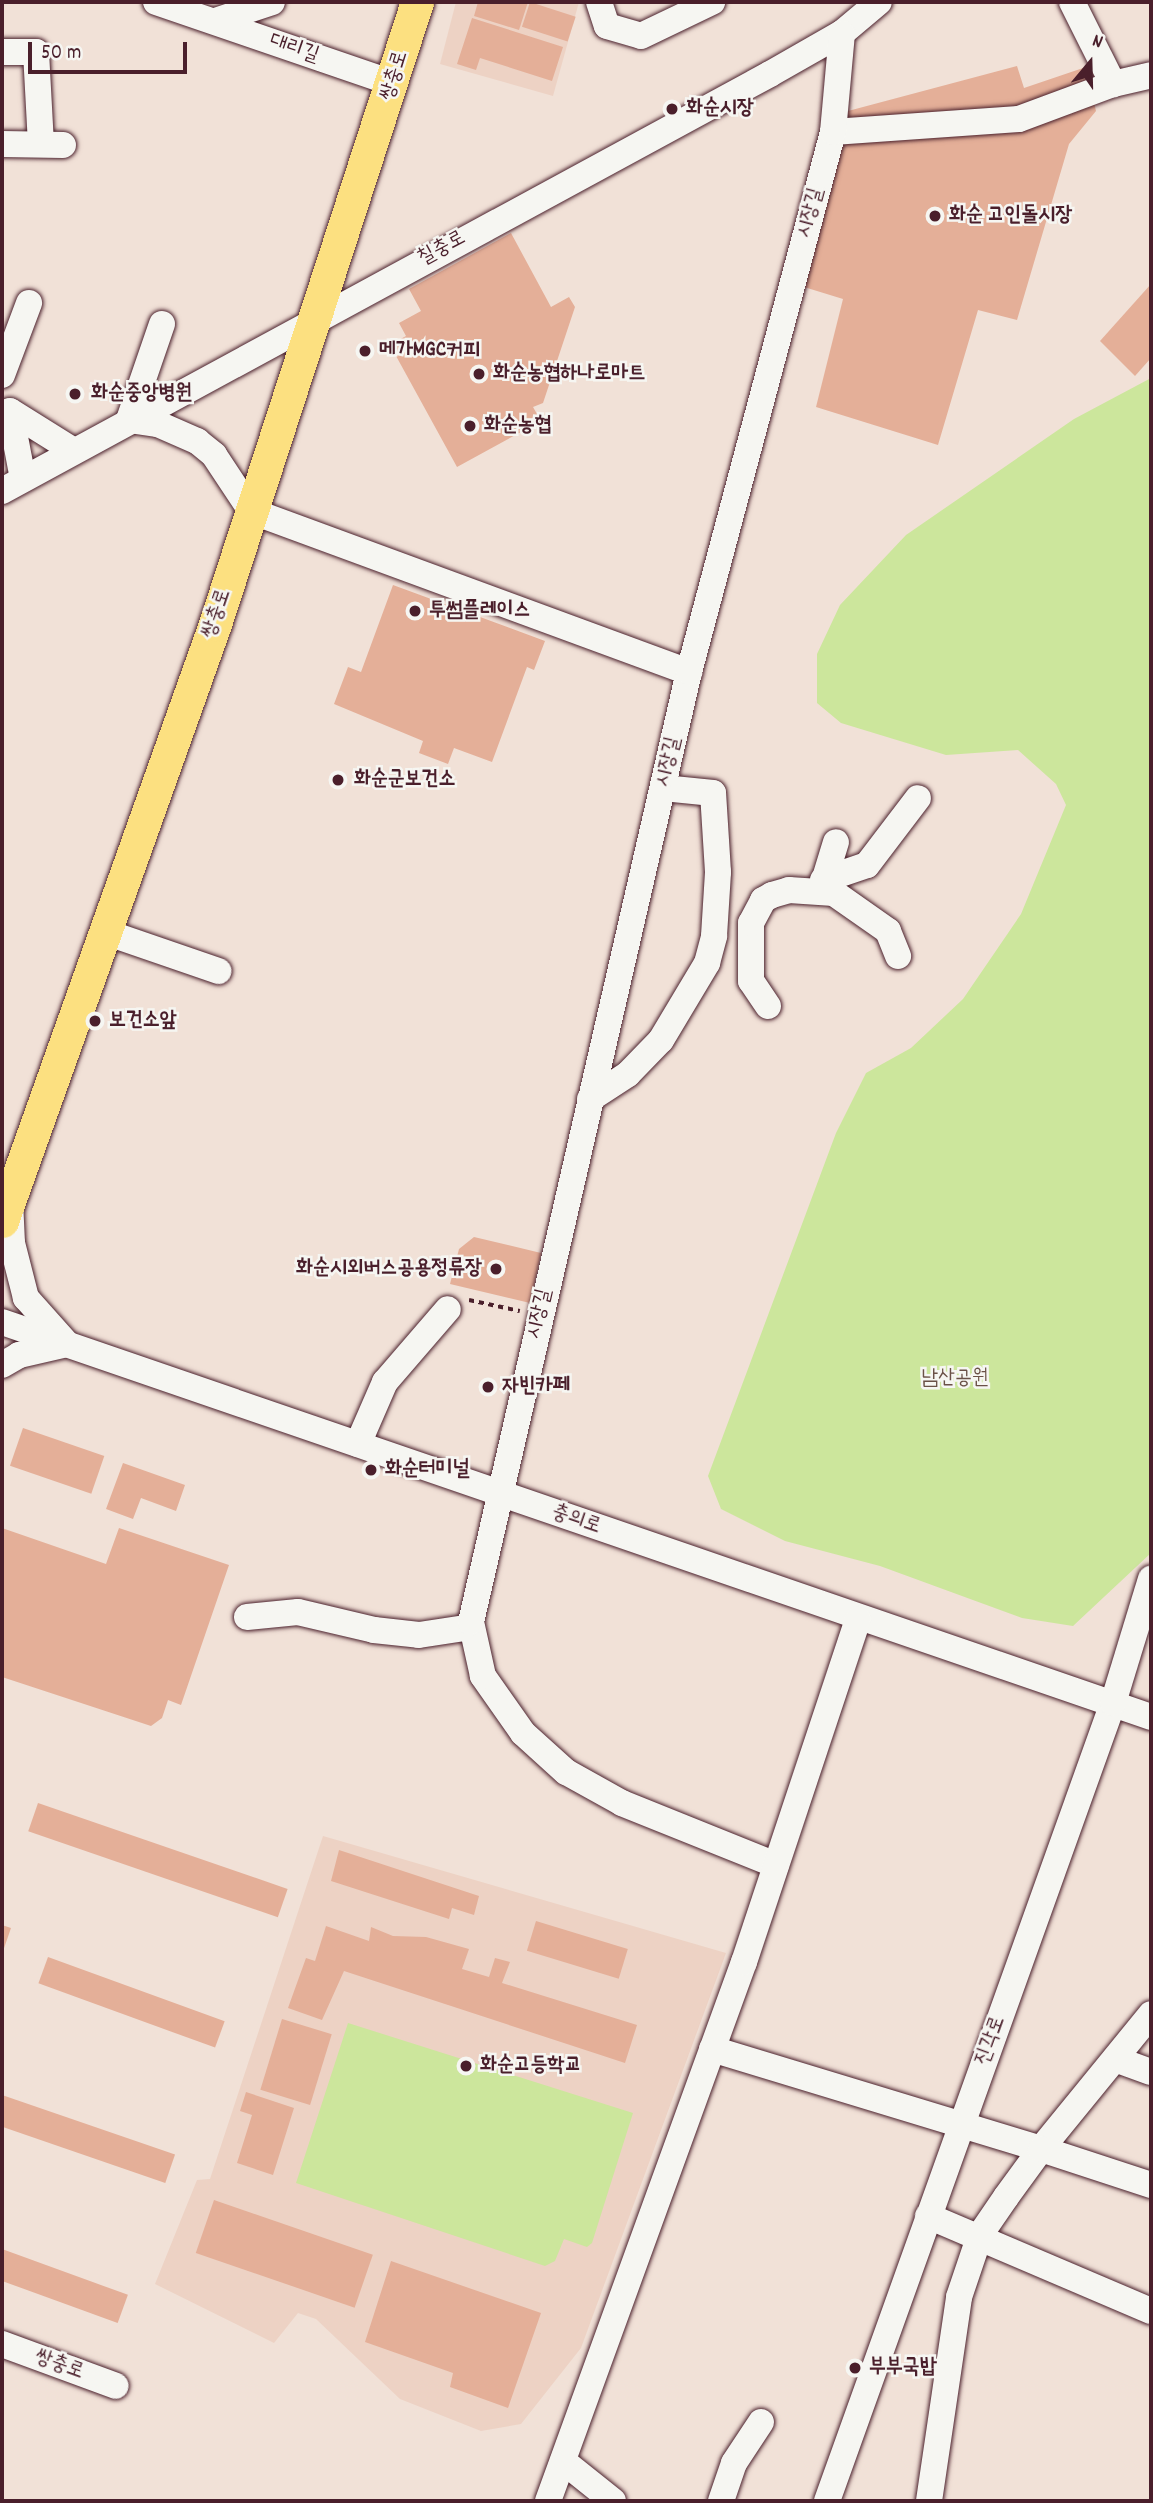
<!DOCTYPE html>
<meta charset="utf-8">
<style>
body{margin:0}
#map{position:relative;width:1153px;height:2503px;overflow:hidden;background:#f1e1d7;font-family:Dekko,"Poor Story",sans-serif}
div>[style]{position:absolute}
.built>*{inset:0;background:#edd2c4}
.green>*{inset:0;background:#cce69c}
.building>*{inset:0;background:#e4af98;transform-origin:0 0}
.path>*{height:3.5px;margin-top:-1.75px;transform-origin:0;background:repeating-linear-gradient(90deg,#4a1f2b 0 5px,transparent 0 10px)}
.roads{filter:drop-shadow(0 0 2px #4a1f2b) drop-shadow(0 0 2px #4a1f2b)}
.minor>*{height:26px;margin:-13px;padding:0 13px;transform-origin:13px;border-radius:13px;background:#f6f6f2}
.major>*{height:33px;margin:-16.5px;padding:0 16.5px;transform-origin:16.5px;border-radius:16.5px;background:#fce080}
.dots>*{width:19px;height:19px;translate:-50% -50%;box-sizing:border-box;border:4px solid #f6f6f2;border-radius:50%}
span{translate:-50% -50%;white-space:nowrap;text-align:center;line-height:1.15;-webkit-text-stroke:5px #f6f6f2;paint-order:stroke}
.street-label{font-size:21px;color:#4a1f2b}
.poi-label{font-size:21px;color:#4a1f2b;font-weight:700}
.left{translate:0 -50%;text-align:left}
.right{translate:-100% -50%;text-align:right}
.park-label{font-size:21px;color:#6a5147}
.frame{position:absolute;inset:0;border:4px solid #4a1f2b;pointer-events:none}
.north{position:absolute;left:1055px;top:28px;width:70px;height:70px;-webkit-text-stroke:5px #f6f6f2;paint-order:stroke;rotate:19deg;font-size:19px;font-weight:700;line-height:28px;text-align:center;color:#4a1f2b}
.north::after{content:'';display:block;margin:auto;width:24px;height:32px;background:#4a1f2b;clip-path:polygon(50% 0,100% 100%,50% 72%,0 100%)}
.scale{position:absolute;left:28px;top:42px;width:159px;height:32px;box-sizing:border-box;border:4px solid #4a1f2b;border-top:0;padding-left:9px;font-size:21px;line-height:24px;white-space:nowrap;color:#4a1f2b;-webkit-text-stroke:5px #f6f6f2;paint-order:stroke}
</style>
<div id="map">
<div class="built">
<div style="clip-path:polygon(456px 2px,579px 2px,553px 96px,440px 64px)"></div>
<div style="clip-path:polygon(323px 1836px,726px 1953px,581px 2348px,521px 2424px,481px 2431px,400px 2399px,316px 2319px,298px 2313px,274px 2343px,155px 2284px,197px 2180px,210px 2179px)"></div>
</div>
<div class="green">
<div style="clip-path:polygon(1151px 378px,1151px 1553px,1073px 1626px,1022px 1618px,880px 1566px,785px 1541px,721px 1509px,708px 1476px,836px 1133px,866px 1073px,911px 1048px,963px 999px,1021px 914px,1066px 805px,1056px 784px,1018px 750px,946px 755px,841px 723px,817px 703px,817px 654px,840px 605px,906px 535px,1074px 419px)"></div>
<div style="clip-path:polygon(348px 2023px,633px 2113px,592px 2243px,587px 2247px,564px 2239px,555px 2261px,545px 2266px,296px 2183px)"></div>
</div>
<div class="building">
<div style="clip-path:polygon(478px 2px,528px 2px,519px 30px,474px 16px)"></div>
<div style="left:530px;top:2px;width:48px;height:26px;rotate:18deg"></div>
<div style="clip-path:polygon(472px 18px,563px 47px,552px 81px,480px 58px,476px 70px,457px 64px)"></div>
<div style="clip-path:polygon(1017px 66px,1024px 88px,1086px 67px,1096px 111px,1069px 144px,1017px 320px,978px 310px,938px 445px,816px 407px,843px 299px,804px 287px,848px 111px)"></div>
<div style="clip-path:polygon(511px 233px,551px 307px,569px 297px,575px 307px,543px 403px,533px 407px,541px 421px,457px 467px,390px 345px,406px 336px,399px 323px,421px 311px,409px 289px)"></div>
<div style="clip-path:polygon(1151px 284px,1151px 358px,1135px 376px,1100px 341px)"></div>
<div style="clip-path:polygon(393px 585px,545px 641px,534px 670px,527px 667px,492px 762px,454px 748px,448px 764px,419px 753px,423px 741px,334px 704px,348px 667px,361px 672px)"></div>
<div style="clip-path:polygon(474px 1237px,541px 1253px,530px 1303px,450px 1284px,459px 1249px)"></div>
<div style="left:23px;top:1428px;width:86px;height:40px;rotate:19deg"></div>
<div style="clip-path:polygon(123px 1463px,185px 1485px,176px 1511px,141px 1498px,133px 1519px,106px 1509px)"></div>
<div style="clip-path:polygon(2px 1528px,106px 1564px,119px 1528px,229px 1565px,181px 1705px,168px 1700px,162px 1718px,151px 1726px,2px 1677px)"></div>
<div style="left:38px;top:1803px;width:264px;height:30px;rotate:19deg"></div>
<div style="clip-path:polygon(339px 1850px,479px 1896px,474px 1915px,452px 1908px,449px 1919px,331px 1881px)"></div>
<div style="left:536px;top:1921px;width:96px;height:31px;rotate:17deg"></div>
<div style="clip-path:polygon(2px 1925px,11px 1928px,2px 1954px)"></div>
<div style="clip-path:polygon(326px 1926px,369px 1941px,371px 1927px,393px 1936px,426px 1937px,469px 1949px,462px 1969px,489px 1977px,495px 1958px,510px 1962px,502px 1983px,637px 2025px,625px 2063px,344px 1971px,322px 2020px,288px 2008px,306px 1958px,315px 1961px)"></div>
<div style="left:48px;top:1957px;width:188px;height:28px;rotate:20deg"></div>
<div style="left:282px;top:2019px;width:52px;height:74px;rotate:17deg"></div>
<div style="clip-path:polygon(246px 2092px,294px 2108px,273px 2175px,237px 2163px,252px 2115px,240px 2111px)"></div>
<div style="left:2px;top:2095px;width:183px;height:30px;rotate:19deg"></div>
<div style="left:214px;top:2200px;width:168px;height:56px;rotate:19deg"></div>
<div style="left:2px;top:2249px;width:134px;height:30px;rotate:20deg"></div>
<div style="clip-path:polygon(391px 2261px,541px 2313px,508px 2408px,450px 2387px,453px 2373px,365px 2342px)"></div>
</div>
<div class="path">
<div style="left:469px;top:1300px;width:52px;rotate:12.2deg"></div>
</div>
<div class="roads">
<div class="minor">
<div style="left:156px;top:2px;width:250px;rotate:18.9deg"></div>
<div style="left:599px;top:2px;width:25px;rotate:72deg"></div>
<div style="left:607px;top:26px;width:35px;rotate:16deg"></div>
<div style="left:641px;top:36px;width:79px;rotate:-25.6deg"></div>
<div style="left:1072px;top:2px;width:92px;rotate:63.4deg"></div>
<div style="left:215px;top:21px;width:60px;rotate:-18.4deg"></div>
<div style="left:2px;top:52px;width:34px"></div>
<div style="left:36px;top:52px;width:92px;rotate:86.9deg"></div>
<div style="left:833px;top:132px;width:186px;rotate:-4deg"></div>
<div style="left:1019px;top:119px;width:100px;rotate:-20.4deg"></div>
<div style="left:1113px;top:84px;width:39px;rotate:-13deg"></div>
<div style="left:2px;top:144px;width:61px;rotate:0.9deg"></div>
<div style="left:162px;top:324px;width:102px;rotate:109deg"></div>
<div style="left:129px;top:420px;width:29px;rotate:8deg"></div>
<div style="left:158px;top:424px;width:43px;rotate:23.6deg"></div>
<div style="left:197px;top:441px;width:22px;rotate:39deg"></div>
<div style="left:214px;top:455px;width:67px;rotate:56.5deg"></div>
<div style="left:251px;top:511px;width:467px;rotate:20.2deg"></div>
<div style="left:2px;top:375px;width:77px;rotate:-69.4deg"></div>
<div style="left:23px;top:479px;width:69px;rotate:-100.8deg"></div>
<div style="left:10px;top:411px;width:75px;rotate:32deg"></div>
<div style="left:2px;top:491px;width:874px;rotate:-28.5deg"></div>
<div style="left:770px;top:74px;width:83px;rotate:-29.7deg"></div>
<div style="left:842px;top:33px;width:48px;rotate:-40deg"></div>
<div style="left:823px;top:880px;width:46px;rotate:-18.8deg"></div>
<div style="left:867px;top:865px;width:84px;rotate:-52.7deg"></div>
<div style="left:821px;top:891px;width:51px;rotate:-73deg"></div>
<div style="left:105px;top:932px;width:120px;rotate:19deg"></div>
<div style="left:768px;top:1006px;width:30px;rotate:-124deg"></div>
<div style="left:751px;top:981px;width:58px;rotate:-90deg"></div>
<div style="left:751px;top:923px;width:26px;rotate:-62deg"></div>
<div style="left:763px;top:900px;width:10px;rotate:-29deg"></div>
<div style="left:772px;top:895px;width:18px;rotate:-16deg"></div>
<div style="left:789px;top:890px;width:45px;rotate:3.8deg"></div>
<div style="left:834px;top:893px;width:66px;rotate:35.1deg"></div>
<div style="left:888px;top:931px;width:27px;rotate:68deg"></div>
<div style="left:590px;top:1099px;width:45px;rotate:-33.3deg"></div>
<div style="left:628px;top:1074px;width:47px;rotate:-45.9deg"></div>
<div style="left:661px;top:1040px;width:90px;rotate:-59.1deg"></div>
<div style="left:707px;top:963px;width:28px;rotate:-75deg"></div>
<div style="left:714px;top:936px;width:64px;rotate:-86.4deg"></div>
<div style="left:718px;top:872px;width:79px;rotate:-93.6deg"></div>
<div style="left:713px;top:793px;width:50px;rotate:-174.3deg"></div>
<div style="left:2px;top:1322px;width:1215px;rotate:18.97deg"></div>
<div style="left:2px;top:1365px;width:20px;rotate:-30deg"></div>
<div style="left:19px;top:1355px;width:49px;rotate:-12.9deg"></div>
<div style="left:67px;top:1344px;width:62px;rotate:-131.7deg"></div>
<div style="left:26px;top:1298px;width:57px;rotate:-104.3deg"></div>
<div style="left:12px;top:1243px;width:42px;rotate:-92.7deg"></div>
<div style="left:358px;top:1444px;width:68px;rotate:-66.5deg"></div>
<div style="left:385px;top:1382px;width:96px;rotate:-49.2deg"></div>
<div style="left:247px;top:1617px;width:51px;rotate:-5.6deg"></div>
<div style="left:298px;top:1612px;width:78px;rotate:13.3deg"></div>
<div style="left:374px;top:1630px;width:45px;rotate:6.3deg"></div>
<div style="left:419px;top:1635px;width:53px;rotate:-8.7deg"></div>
<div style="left:776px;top:1865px;width:166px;rotate:-158.1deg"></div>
<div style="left:622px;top:1803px;width:64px;rotate:-151deg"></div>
<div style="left:566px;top:1772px;width:58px;rotate:-137.8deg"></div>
<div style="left:523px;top:1733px;width:70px;rotate:-125.1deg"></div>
<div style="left:483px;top:1676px;width:55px;rotate:-102.5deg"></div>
<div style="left:471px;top:1622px;width:975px;rotate:-77.08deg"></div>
<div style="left:689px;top:672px;width:559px;rotate:-75.07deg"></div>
<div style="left:833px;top:132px;width:99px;rotate:-84.8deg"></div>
<div style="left:712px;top:2049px;width:344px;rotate:16.9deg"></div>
<div style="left:1041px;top:2149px;width:174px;rotate:-50.8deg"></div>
<div style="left:1115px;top:2059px;width:38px;rotate:20deg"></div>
<div style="left:928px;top:2216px;width:242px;rotate:23.1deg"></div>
<div style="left:2px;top:2344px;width:121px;rotate:20.2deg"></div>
<div style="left:563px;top:2461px;width:64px;rotate:38.7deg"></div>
<div style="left:548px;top:2501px;width:574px;rotate:-70.02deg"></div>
<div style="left:744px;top:1962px;width:361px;rotate:-71.6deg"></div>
<div style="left:721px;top:2501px;width:40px;rotate:-71.1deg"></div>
<div style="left:734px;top:2463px;width:49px;rotate:-56.6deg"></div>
<div style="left:827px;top:2501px;width:848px;rotate:-70.28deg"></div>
<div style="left:1113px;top:1703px;width:130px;rotate:-73deg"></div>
<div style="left:929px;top:2501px;width:206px;rotate:-81.6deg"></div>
<div style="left:959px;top:2297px;width:65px;rotate:-71.3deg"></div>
<div style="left:980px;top:2235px;width:46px;rotate:-55.6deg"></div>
<div style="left:1006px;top:2197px;width:59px;rotate:-53.9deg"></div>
<div style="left:1041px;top:2149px;width:116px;rotate:18.1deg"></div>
</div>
<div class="major">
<div style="left:2px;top:1221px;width:634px;rotate:-70.36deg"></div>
<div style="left:215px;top:624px;width:654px;rotate:-72.01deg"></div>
</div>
</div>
<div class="dots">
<div style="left:672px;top:109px;background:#4a1f2b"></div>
<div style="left:935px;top:216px;background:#4a1f2b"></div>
<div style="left:365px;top:351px;background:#4a1f2b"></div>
<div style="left:479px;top:374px;background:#4a1f2b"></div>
<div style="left:75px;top:394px;background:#4a1f2b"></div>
<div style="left:470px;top:426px;background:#4a1f2b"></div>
<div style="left:415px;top:611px;background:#4a1f2b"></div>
<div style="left:338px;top:780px;background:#4a1f2b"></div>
<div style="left:95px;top:1021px;background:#4a1f2b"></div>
<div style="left:496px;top:1269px;background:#4a1f2b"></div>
<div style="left:488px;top:1387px;background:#4a1f2b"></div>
<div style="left:371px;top:1470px;background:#4a1f2b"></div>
<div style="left:466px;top:2066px;background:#4a1f2b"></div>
<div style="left:855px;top:2368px;background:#4a1f2b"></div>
</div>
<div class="street-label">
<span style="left:294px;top:49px;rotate:19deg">대리길</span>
<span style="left:395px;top:76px;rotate:-73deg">쌍충로</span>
<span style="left:811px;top:213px;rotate:-75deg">시장길</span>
<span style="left:442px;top:249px;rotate:-28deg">칠충로</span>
<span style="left:217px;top:614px;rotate:-71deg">쌍충로</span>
<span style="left:669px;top:762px;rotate:-77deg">시장길</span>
<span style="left:540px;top:1314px;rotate:-77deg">시장길</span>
<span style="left:576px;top:1520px;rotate:19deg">충의로</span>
<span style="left:991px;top:2041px;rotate:-70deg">진각로</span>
<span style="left:59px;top:2365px;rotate:20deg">쌍충로</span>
</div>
<div class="poi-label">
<span class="left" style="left:686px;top:109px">화순시장</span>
<span class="left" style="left:949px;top:216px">화순 고인돌시장</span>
<span class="left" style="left:379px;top:351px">메가MGC커피</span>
<span class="left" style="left:493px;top:374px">화순농협하나로마트</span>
<span class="left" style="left:91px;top:394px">화순중앙병원</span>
<span class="left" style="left:484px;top:426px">화순농협</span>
<span class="left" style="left:429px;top:611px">투썸플레이스</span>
<span class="left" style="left:354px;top:780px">화순군보건소</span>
<span class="left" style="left:109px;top:1021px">보건소앞</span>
<span class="right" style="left:482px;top:1269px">화순시외버스공용정류장</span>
<span class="left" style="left:502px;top:1387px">자빈카페</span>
<span class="left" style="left:385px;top:1470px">화순터미널</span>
<span class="left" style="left:480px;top:2066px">화순고등학교</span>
<span class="left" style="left:869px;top:2368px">부부국밥</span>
</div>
<div class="park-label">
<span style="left:955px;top:1379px">남산공원</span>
</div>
<div class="frame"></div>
<div class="north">N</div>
<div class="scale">50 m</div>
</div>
